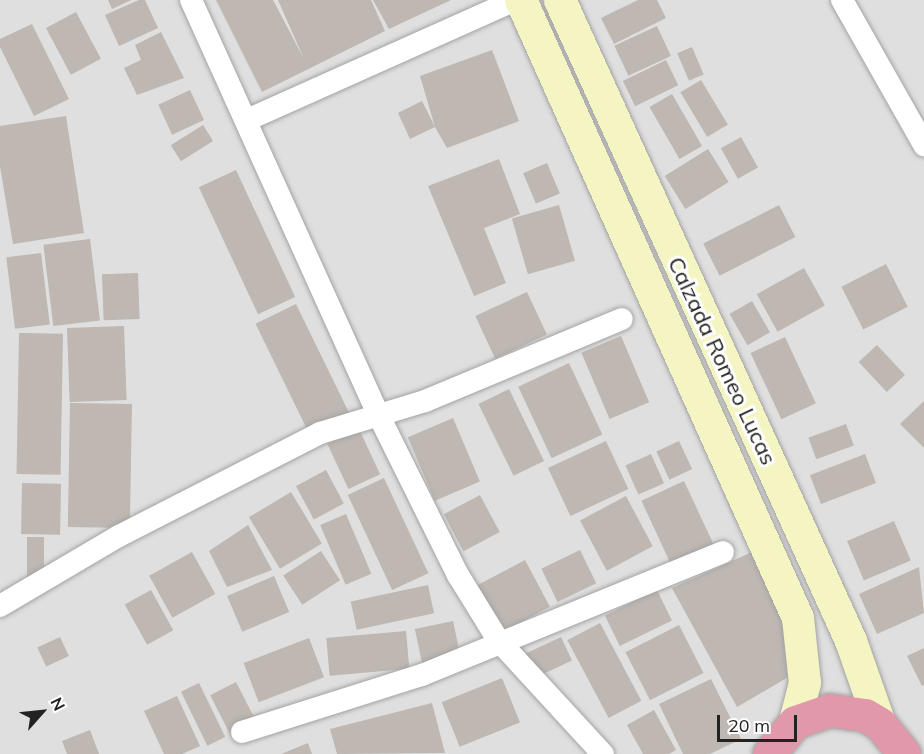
<!DOCTYPE html>
<style>
body{margin:0}
#map{position:relative;width:924px;height:754px;overflow:hidden;background:#f1eee9;font-family:Mulish,sans-serif}
div>[style]{position:absolute}
.residential>*{inset:0;background:#dfdfdf;transform-origin:0 0}
.building>*{inset:0;background:#beb7b2;transform-origin:0 0}
.roads{filter:drop-shadow(0 0 2px #a3a3a3) drop-shadow(0 0 2px #a3a3a3)}
.street>*{height:22px;margin:-11px;padding:0 11px;transform-origin:11px;border-radius:11px;background:#fff}
.secondary>*{height:32px;margin:-16px;padding:0 16px;transform-origin:16px;border-radius:16px;background:#f5f5c3}
.highway>*{height:33px;margin:-16.5px;padding:0 16.5px;transform-origin:16.5px;border-radius:16.5px;background:#e198aa}
span{translate:-50% -50%;white-space:nowrap;text-align:center;line-height:1.15;-webkit-text-stroke:6px #fff;paint-order:stroke}
.street-label{font-size:22px;color:#222}
.north{position:absolute;left:12px;top:682px;width:60px;height:60px;-webkit-text-stroke:4px #fff;paint-order:stroke;rotate:63deg;font-size:16px;font-weight:700;line-height:24px;text-align:center;color:#222}
.north::after{content:'';display:block;margin:auto;width:21px;height:27px;background:#222;clip-path:polygon(50% 0,100% 100%,50% 72%,0 100%)}
.scale{position:absolute;left:717px;top:715px;width:80px;height:27px;box-sizing:border-box;border:3px solid #222;border-top:0;padding-left:8px;font-size:18px;line-height:21px;white-space:nowrap;color:#222;-webkit-text-stroke:4px #fff;paint-order:stroke}
</style>
<div id="map">
<div class="residential">
<div style="left:0;top:0;width:924px;height:754px"></div>
</div>
<div class="building">
<div style="clip-path:polygon(108px 0,131px 0,112px 9px)"></div>
<div style="clip-path:polygon(139px 0,145px 0,158px 28px,119px 46px,105px 15px)"></div>
<div style="clip-path:polygon(216px 0,273px 0,304px 59px,278px 0,371px 0,385px 31px,262px 92px)"></div>
<div style="clip-path:polygon(373px 0,451px 0,389px 29px)"></div>
<div style="clip-path:polygon(638px 0,657px 0,666px 18px,614px 44px,601px 18px)"></div>
<div style="left:76px;top:12px;width:53px;height:34px;rotate:62deg"></div>
<div style="clip-path:polygon(32px 24px,69px 99px,34px 116px,0 47px,0 39px)"></div>
<div style="left:657px;top:26px;width:33px;height:47px;rotate:65deg"></div>
<div style="clip-path:polygon(161px 32px,184px 78px,137px 95px,124px 68px,141px 60px,135px 45px)"></div>
<div style="left:692px;top:47px;width:30px;height:16px;rotate:67deg"></div>
<div style="clip-path:polygon(492px 50px,519px 121px,447px 148px,435px 127px,410px 139px,398px 113px,422px 101px,435px 127px,420px 76px)"></div>
<div style="left:666px;top:60px;width:28px;height:48px;rotate:64deg"></div>
<div style="left:701px;top:80px;width:52px;height:24px;rotate:59deg"></div>
<div style="left:190px;top:90px;width:33px;height:35px;rotate:65deg"></div>
<div style="left:672px;top:94px;width:60px;height:26px;rotate:60deg"></div>
<div style="clip-path:polygon(66px 116px,84px 233px,13px 244px,0 166px,0 126px)"></div>
<div style="left:203px;top:125px;width:19px;height:38px;rotate:58deg"></div>
<div style="left:741px;top:137px;width:35px;height:23px;rotate:61deg"></div>
<div style="left:708px;top:149px;width:39px;height:51px;rotate:58deg"></div>
<div style="clip-path:polygon(499px 159px,520px 214px,484px 228px,506px 283px,474px 296px,428px 186px)"></div>
<div style="left:547px;top:163px;width:33px;height:26px;rotate:67deg"></div>
<div style="left:236px;top:170px;width:140px;height:41px;rotate:65deg"></div>
<div style="left:559px;top:205px;width:58px;height:49px;rotate:74deg"></div>
<div style="left:779px;top:205px;width:36px;height:85px;rotate:63deg"></div>
<div style="left:90px;top:239px;width:82px;height:47px;rotate:83deg"></div>
<div style="left:41px;top:253px;width:72px;height:35px;rotate:83deg"></div>
<div style="left:886px;top:264px;width:48px;height:50px;rotate:63deg"></div>
<div style="left:804px;top:268px;width:43px;height:54px;rotate:61deg"></div>
<div style="left:138px;top:273px;width:46px;height:36px;rotate:88deg"></div>
<div style="left:527px;top:292px;width:47px;height:57px;rotate:65deg"></div>
<div style="left:752px;top:301px;width:36px;height:26px;rotate:60deg"></div>
<div style="left:296px;top:304px;width:121px;height:45px;rotate:64deg"></div>
<div style="left:124px;top:326px;width:74px;height:57px;rotate:88deg"></div>
<div style="left:19px;top:333px;width:44px;height:141px;rotate:1deg"></div>
<div style="left:621px;top:336px;width:72px;height:43px;rotate:67deg"></div>
<div style="left:785px;top:337px;width:73px;height:38px;rotate:65deg"></div>
<div style="left:877px;top:345px;width:41px;height:25px;rotate:47deg"></div>
<div style="left:569px;top:363px;width:79px;height:56px;rotate:65deg"></div>
<div style="left:509px;top:389px;width:80px;height:34px;rotate:64deg"></div>
<div style="clip-path:polygon(924px 401px,924px 448px,900px 424px)"></div>
<div style="left:70px;top:403px;width:62px;height:124px;rotate:1deg"></div>
<div style="left:453px;top:418px;width:69px;height:49px;rotate:67deg"></div>
<div style="left:846px;top:424px;width:23px;height:40px;rotate:70deg"></div>
<div style="left:359px;top:429px;width:50px;height:35px;rotate:65deg"></div>
<div style="left:606px;top:441px;width:53px;height:64px;rotate:65deg"></div>
<div style="left:679px;top:441px;width:31px;height:25px;rotate:65deg"></div>
<div style="left:651px;top:454px;width:32px;height:28px;rotate:66deg"></div>
<div style="left:865px;top:454px;width:31px;height:59px;rotate:69deg"></div>
<div style="left:326px;top:470px;width:38px;height:34px;rotate:62deg"></div>
<div style="left:384px;top:478px;width:105px;height:40px;rotate:65deg"></div>
<div style="left:684px;top:481px;width:71px;height:47px;rotate:65deg"></div>
<div style="left:22px;top:483px;width:39px;height:51px;rotate:1deg"></div>
<div style="left:291px;top:492px;width:60px;height:49px;rotate:59deg"></div>
<div style="left:480px;top:495px;width:42px;height:41px;rotate:62deg"></div>
<div style="left:626px;top:496px;width:57px;height:52px;rotate:62deg"></div>
<div style="left:346px;top:514px;width:65px;height:28px;rotate:67deg"></div>
<div style="left:894px;top:521px;width:43px;height:51px;rotate:67deg"></div>
<div style="clip-path:polygon(248px 525px,272px 570px,227px 587px,209px 551px)"></div>
<div style="left:27px;top:537px;width:17px;height:40px"></div>
<div style="clip-path:polygon(761px 548px,786px 612px,797px 672px,737px 707px,672px 588px)"></div>
<div style="left:580px;top:550px;width:37px;height:43px;rotate:64deg"></div>
<div style="left:321px;top:551px;width:35px;height:45px;rotate:57deg"></div>
<div style="left:192px;top:552px;width:48px;height:49px;rotate:61deg"></div>
<div style="left:525px;top:560px;width:53px;height:55px;rotate:62deg"></div>
<div style="clip-path:polygon(919px 567px,924px 613px,877px 634px,859px 594px)"></div>
<div style="left:274px;top:576px;width:39px;height:51px;rotate:67deg"></div>
<div style="left:428px;top:585px;width:29px;height:79px;rotate:78deg"></div>
<div style="left:151px;top:590px;width:46px;height:30px;rotate:61deg"></div>
<div style="left:657px;top:590px;width:34px;height:58px;rotate:64deg"></div>
<div style="left:453px;top:621px;width:35px;height:39px;rotate:78deg"></div>
<div style="left:600px;top:623px;width:88px;height:37px;rotate:62deg"></div>
<div style="left:679px;top:625px;width:54px;height:60px;rotate:63deg"></div>
<div style="left:406px;top:631px;width:38px;height:80px;rotate:85deg"></div>
<div style="left:60px;top:637px;width:21px;height:25px;rotate:65deg"></div>
<div style="left:561px;top:637px;width:26px;height:43px;rotate:65deg"></div>
<div style="left:309px;top:638px;width:42px;height:70px;rotate:69deg"></div>
<div style="clip-path:polygon(924px 648px,924px 685px,922px 686px,907px 656px)"></div>
<div style="left:502px;top:678px;width:48px;height:65px;rotate:68deg"></div>
<div style="clip-path:polygon(711px 679px,741px 739px,710px 754px,683px 754px,659px 704px)"></div>
<div style="left:236px;top:682px;width:45px;height:29px;rotate:63deg"></div>
<div style="left:199px;top:683px;width:60px;height:20px;rotate:64deg"></div>
<div style="clip-path:polygon(177px 696px,200px 746px,182px 754px,164px 754px,144px 711px)"></div>
<div style="clip-path:polygon(432px 703px,445px 753px,337px 754px,330px 729px)"></div>
<div style="clip-path:polygon(654px 710px,676px 750px,669px 754px,643px 754px,627px 725px)"></div>
<div style="clip-path:polygon(90px 730px,99px 754px,67px 754px,62px 741px)"></div>
<div style="clip-path:polygon(308px 743px,312px 754px,281px 754px)"></div>
</div>
<div class="roads">
<div class="street">
<div style="left:191px;top:0;width:457px;rotate:65.7deg"></div>
<div style="left:379px;top:416px;width:178px;rotate:63.6deg"></div>
<div style="left:458px;top:575px;width:76px;rotate:58.4deg"></div>
<div style="left:498px;top:640px;width:155px;rotate:47.4deg"></div>
<div style="left:842px;top:0;width:167px;rotate:60.5deg"></div>
<div style="left:247px;top:120px;width:294px;rotate:-24.1deg"></div>
<div style="left:0;top:606px;width:138px;rotate:-30.5deg"></div>
<div style="left:119px;top:536px;width:226px;rotate:-27.1deg"></div>
<div style="left:320px;top:433px;width:110px;rotate:-16.9deg"></div>
<div style="left:425px;top:401px;width:213px;rotate:-22.6deg"></div>
<div style="left:242px;top:732px;width:189px;rotate:-17.6deg"></div>
<div style="left:422px;top:675px;width:325px;rotate:-22.2deg"></div>
</div>
<div class="secondary">
<div style="left:521px;top:0;width:677px;rotate:65.86deg"></div>
<div style="left:798px;top:618px;width:65px;rotate:83.9deg"></div>
<div style="left:805px;top:683px;width:40px;rotate:104.4deg"></div>
<div style="left:560px;top:0;width:704px;rotate:65.58deg"></div>
<div style="left:851px;top:641px;width:88px;rotate:70.7deg"></div>
</div>
<div class="highway">
<div style="left:769px;top:754px;width:41px;rotate:-50.9deg"></div>
<div style="left:795px;top:722px;width:36px;rotate:-19deg"></div>
<div style="left:829px;top:710px;width:36px;rotate:8deg"></div>
<div style="left:865px;top:715px;width:17px;rotate:31deg"></div>
<div style="left:880px;top:724px;width:38px;rotate:51deg"></div>
</div>
</div>
<div class="street-label">
<span style="left:722px;top:361px;rotate:65deg">Calzada Romeo Lucas</span>
</div>
<div class="north">N</div>
<div class="scale">20 m</div>
</div>
